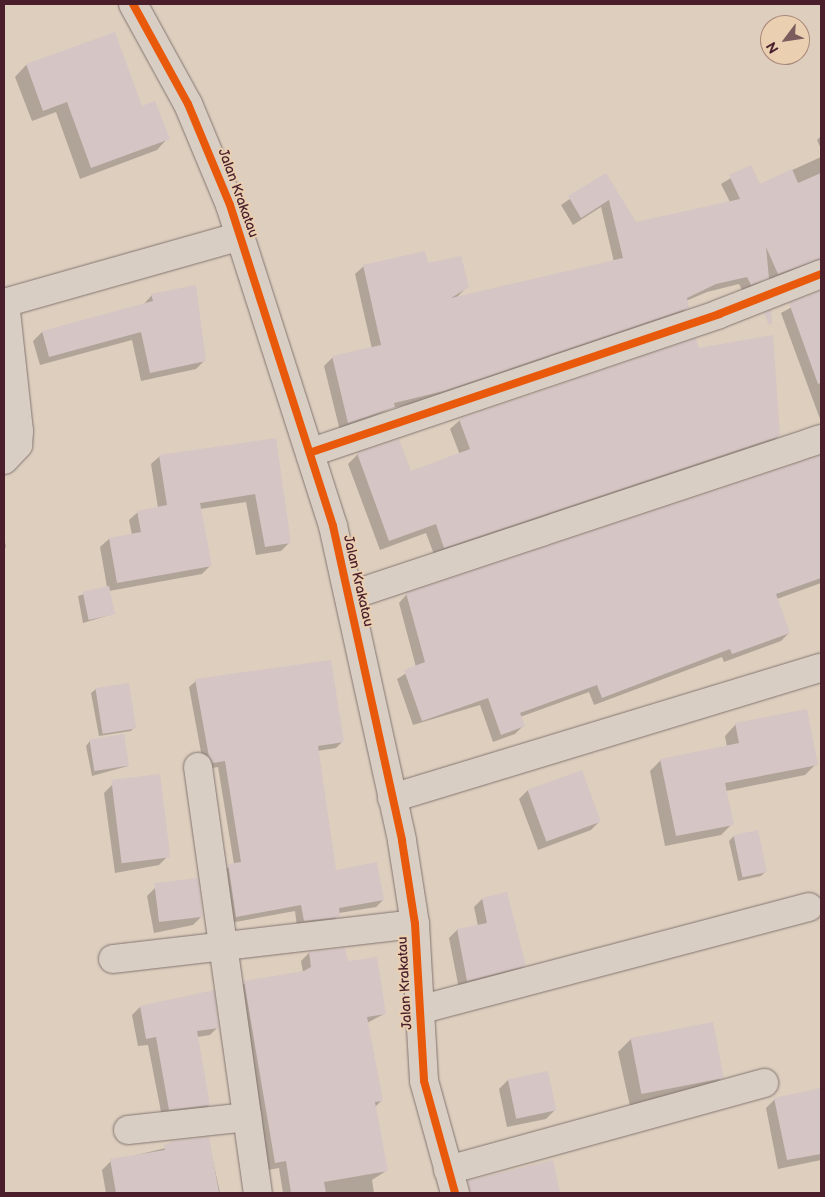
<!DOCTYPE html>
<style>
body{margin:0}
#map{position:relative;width:825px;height:1197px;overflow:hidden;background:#ddcebe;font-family:"Balsamiq Sans",sans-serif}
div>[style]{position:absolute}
.shadow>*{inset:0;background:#0003}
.building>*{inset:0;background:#d5c5c4;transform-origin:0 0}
.roads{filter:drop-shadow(0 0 1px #847570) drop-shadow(0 0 1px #847570)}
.minor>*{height:28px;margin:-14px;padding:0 14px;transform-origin:14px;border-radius:14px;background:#d8cec3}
.cycleway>*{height:8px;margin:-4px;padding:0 4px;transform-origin:4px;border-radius:4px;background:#e8590c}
span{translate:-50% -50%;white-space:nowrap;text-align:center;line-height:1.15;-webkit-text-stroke:4px #eacfb1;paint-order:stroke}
.street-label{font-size:14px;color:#4a1f2b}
.frame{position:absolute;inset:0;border:5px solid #4a1f2b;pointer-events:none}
.north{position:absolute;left:760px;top:15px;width:50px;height:50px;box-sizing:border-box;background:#eacfb1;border:1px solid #aa897b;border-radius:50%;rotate:239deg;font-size:14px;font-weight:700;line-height:20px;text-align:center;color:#4a1f2b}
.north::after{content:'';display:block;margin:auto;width:18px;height:22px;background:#7d5c5e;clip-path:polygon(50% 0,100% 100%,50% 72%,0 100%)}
</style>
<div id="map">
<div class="shadow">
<div style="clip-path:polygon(114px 33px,141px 107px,168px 138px,157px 150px,80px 179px,56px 112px,32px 121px,15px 77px,26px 65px)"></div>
<div style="clip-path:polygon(821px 136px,821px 149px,817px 140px)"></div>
<div style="clip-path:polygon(821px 157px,821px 272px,770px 281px,768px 277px,743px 292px,739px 284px,707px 292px,686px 301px,688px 307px,679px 315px,434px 399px,392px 408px,340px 431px,324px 366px,332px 358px,372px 349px,355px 274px,364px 266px,428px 265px,467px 287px,456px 298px,614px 262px,601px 207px,573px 225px,561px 205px,605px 175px,635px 224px,730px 202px,721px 184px,751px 166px,759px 185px)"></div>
<div style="clip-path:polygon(821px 291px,821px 418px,820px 419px,781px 313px)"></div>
<div style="clip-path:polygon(152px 295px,205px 360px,196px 369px,141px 381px,132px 340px,40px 365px,33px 341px,42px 332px,143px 305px)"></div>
<div style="clip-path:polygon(698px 350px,779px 436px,769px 445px,435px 557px,426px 533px,380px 550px,348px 464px,358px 454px,410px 473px,460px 455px,450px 429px,460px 420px)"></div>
<div style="clip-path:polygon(275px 440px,290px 542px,281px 551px,256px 555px,246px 502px,200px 509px,210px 566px,202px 574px,109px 591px,113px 614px,83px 623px,78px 596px,107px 587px,100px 547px,109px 539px,132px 535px,129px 520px,138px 512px,158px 508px,151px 464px,160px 456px)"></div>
<div style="clip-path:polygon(821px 466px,821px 583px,777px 599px,789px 633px,781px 641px,724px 662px,722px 657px,594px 705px,589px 692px,520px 717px,523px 726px,515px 734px,493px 742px,480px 705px,413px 725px,397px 679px,416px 667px,399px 603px,407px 594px)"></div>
<div style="clip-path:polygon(4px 537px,6px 547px,4px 550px)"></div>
<div style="clip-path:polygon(196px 681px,343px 741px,336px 748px,317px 751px,335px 871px,383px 900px,376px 907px,339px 913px,333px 923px,297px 927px,295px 911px,230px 923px,221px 872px,234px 864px,218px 767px,206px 769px,203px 763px,189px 687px)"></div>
<div style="clip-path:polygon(96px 689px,135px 727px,131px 731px,99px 736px,91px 693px)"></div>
<div style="clip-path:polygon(736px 724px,816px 764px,805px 775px,726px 791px,732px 824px,721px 835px,665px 846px,650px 771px,661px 760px,727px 747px,725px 736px)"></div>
<div style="clip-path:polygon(90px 741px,128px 766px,92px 776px,86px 746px)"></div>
<div style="clip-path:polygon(113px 784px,168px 856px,159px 865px,115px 873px,104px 793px)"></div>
<div style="clip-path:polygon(528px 790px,600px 821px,591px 830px,538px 850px,519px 799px)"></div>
<div style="clip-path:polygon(734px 836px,765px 872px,761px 876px,738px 881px,729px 841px)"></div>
<div style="clip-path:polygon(156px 887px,202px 916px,193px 925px,154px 933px,147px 896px)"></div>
<div style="clip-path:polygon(506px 894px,525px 965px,516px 974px,459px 989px,449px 938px,457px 930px,478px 926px,474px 907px,482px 899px)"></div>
<div style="clip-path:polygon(309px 953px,347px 963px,384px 1014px,367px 1023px,382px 1100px,375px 1107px,386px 1171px,372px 1180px,374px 1193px,283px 1193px,279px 1168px,268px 1170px,237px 991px,245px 983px,303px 972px,301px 961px)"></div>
<div style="clip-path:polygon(213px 991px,218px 1027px,210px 1035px,197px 1037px,209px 1105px,201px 1113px,162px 1117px,148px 1045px,138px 1046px,132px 1015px,140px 1007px)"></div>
<div style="clip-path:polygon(631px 1039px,722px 1077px,709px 1091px,630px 1106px,618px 1052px)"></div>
<div style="clip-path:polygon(508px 1080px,555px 1110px,546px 1119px,507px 1127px,499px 1089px)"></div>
<div style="clip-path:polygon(821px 1090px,821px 1160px,778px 1169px,766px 1108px,775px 1099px)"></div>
<div style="clip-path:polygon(208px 1138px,220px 1193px,106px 1193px,102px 1170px,111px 1161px)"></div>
<div style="clip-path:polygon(552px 1161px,559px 1193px,473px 1193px,473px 1190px)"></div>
</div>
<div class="building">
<div style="clip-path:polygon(115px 32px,142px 106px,155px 101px,170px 139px,91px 168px,67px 102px,43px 111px,26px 64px)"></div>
<div style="clip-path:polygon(751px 165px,760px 184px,792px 169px,798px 183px,821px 173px,821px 259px,778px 274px,766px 247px,769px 278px,751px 285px,747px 277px,716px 284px,687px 298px,689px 308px,444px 391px,394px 403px,395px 407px,348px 423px,332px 356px,381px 345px,363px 265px,425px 251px,428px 263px,461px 256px,469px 287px,451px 298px,623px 258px,609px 200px,581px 218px,568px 196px,606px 173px,636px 222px,740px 199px,729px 175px)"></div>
<div style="clip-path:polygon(196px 285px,206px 361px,150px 373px,141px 332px,49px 357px,42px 331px,153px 301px,151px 294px)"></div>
<div style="clip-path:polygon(821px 291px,821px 383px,818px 384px,789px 303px)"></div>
<div style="clip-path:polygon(771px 310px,772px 324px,769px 325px,764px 313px)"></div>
<div style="clip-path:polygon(773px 335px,780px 436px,444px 548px,436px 524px,389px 541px,357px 453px,399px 439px,411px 471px,470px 449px,459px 419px,696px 338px,699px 348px)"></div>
<div style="clip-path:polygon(276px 438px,291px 543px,265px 547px,255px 494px,200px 503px,212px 566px,117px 583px,109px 538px,141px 532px,137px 511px,167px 505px,159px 455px)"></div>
<div style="clip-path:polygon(821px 455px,821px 578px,776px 594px,790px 633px,732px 654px,730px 649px,602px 698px,597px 685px,520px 713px,525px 726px,501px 735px,488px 698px,422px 721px,404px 670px,425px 662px,406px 593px)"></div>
<div style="left:109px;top:586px;width:29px;height:27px;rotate:78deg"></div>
<div style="clip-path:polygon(331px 660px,344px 742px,318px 746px,336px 870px,377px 862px,384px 900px,339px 908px,340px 917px,304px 921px,301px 905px,236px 917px,228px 864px,241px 862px,225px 761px,213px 763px,209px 757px,195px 679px)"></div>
<div style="left:129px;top:683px;width:46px;height:34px;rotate:81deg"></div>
<div style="clip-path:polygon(807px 709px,818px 765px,725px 783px,734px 825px,676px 836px,660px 759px,739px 743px,735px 723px)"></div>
<div style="left:124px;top:734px;width:32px;height:35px;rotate:81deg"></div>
<div style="left:582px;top:770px;width:55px;height:58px;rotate:70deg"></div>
<div style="left:160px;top:774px;width:84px;height:49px;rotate:83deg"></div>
<div style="left:758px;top:830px;width:43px;height:25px;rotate:78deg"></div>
<div style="left:198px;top:878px;width:39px;height:44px;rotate:83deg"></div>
<div style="clip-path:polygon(507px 892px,526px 966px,467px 981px,457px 929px,487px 923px,482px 898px)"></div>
<div style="clip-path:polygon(345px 948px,348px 961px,377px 957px,386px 1014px,367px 1017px,383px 1101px,375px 1102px,388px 1171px,324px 1182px,326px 1193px,291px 1193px,286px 1161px,275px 1163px,244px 981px,304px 971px,311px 967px,309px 952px)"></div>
<div style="clip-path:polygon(214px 990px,219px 1028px,197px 1031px,210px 1105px,169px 1110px,156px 1037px,146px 1039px,140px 1006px)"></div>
<div style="left:713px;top:1022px;width:57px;height:84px;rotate:79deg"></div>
<div style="left:548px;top:1071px;width:40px;height:41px;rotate:78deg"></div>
<div style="clip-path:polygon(821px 1088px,821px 1154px,787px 1160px,774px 1098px)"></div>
<div style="clip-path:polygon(209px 1137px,219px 1193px,116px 1193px,110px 1159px,165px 1150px,164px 1145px,175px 1141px)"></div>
<div style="clip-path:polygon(553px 1160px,560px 1193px,470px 1193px,468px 1181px)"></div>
</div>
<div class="roads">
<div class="minor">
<div style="left:133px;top:4px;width:114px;rotate:61.2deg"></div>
<div style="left:188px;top:104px;width:109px;rotate:67.4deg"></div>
<div style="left:230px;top:205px;width:337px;rotate:72.2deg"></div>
<div style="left:333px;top:526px;width:322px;rotate:77.6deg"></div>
<div style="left:402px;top:841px;width:84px;rotate:81.1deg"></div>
<div style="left:415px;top:924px;width:157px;rotate:86.7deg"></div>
<div style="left:424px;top:1081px;width:116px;rotate:74.5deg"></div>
<div style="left:4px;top:303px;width:245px;rotate:-15.8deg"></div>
<div style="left:312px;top:452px;width:430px;rotate:-18.7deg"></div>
<div style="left:719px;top:314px;width:110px;rotate:-21.4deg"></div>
<div style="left:4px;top:460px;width:21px;rotate:-47deg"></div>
<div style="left:18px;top:445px;width:14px;rotate:-86deg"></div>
<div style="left:19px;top:431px;width:129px;rotate:-96.2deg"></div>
<div style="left:349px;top:596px;width:497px;rotate:-18.4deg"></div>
<div style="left:198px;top:767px;width:430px;rotate:82deg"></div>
<div style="left:392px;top:798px;width:448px;rotate:-16.9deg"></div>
<div style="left:113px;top:959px;width:304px;rotate:-6.6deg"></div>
<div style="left:419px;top:1010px;width:403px;rotate:-14.8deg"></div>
<div style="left:128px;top:1130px;width:120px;rotate:-6.2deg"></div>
<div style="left:448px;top:1170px;width:328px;rotate:-15.4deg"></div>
</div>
</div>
<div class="cycleway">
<div style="left:133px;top:4px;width:114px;rotate:61.2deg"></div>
<div style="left:188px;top:104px;width:109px;rotate:67.4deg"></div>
<div style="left:230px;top:205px;width:337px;rotate:72.2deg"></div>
<div style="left:333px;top:526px;width:322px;rotate:77.6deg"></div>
<div style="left:402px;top:841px;width:84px;rotate:81.1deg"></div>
<div style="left:415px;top:924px;width:157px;rotate:86.7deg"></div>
<div style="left:424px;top:1081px;width:116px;rotate:74.5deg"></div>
<div style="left:312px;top:452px;width:430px;rotate:-18.7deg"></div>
<div style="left:719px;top:314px;width:110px;rotate:-21.4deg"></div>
</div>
<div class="street-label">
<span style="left:238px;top:193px;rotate:70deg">Jalan Krakatau</span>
<span style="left:358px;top:581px;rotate:77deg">Jalan Krakatau</span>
<span style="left:405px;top:983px;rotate:-93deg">Jalan Krakatau</span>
</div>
<div class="frame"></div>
<div class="north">N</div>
</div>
